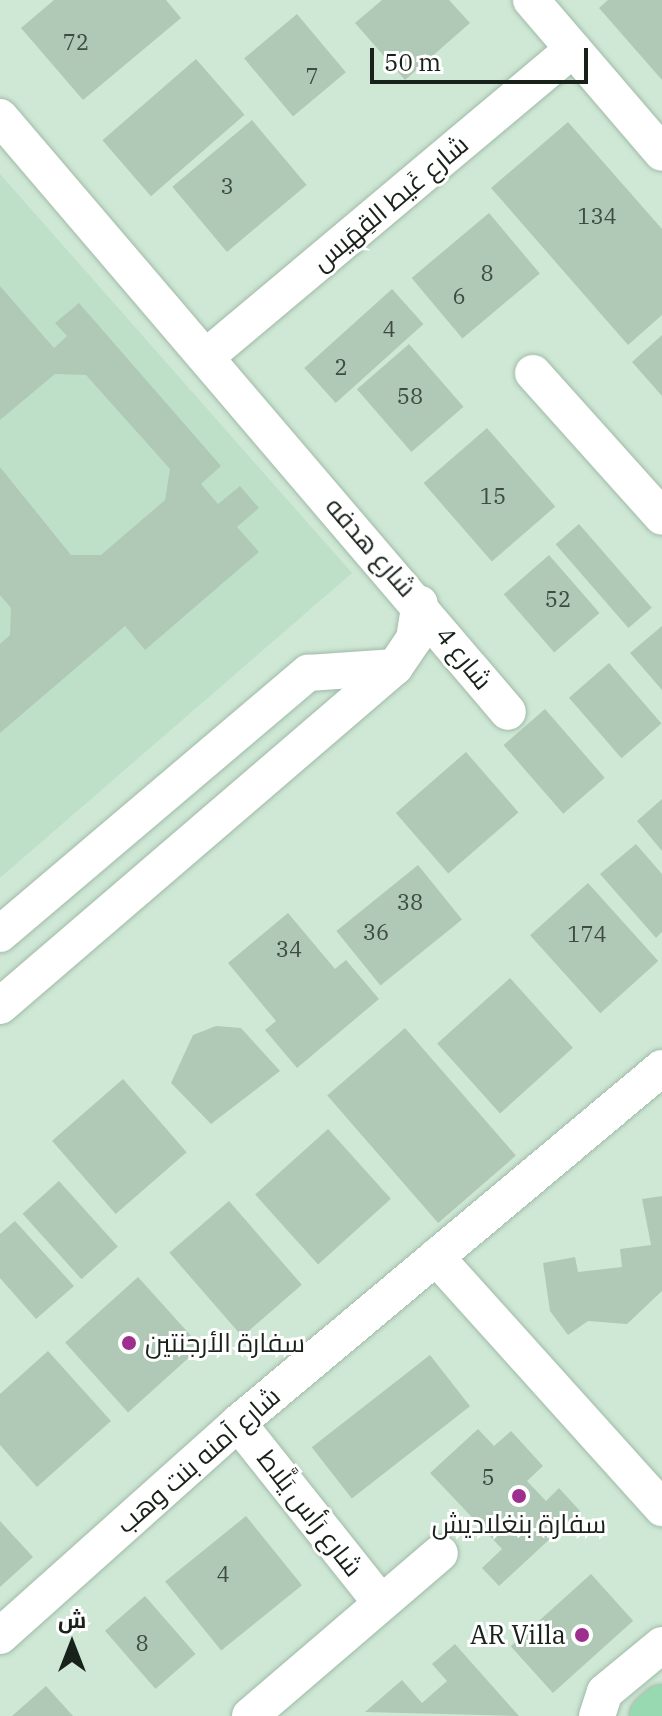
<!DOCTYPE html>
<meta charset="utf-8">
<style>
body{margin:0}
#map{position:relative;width:662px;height:1716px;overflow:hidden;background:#cee8d5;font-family:"IBM Plex Serif",Cairo,serif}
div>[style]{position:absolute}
.built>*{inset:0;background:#bfe0c8}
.building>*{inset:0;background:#afc9b6;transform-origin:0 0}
.roads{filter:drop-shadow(0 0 2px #a1baa8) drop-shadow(0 0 2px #a1baa8)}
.minor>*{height:36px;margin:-18px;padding:0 18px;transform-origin:18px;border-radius:18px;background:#fff}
.major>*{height:44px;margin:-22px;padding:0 22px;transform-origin:22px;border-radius:22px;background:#98d9b1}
.dots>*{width:22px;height:22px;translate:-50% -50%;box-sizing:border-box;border:4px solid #fff;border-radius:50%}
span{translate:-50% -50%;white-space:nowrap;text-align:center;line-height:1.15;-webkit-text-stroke:6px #fff;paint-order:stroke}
.number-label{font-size:22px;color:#3e4b41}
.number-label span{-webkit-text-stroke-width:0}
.street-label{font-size:26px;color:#18211a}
.poi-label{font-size:26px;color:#18211a}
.left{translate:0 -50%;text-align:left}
.right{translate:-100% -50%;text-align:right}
.north{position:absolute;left:32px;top:1604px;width:80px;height:80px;-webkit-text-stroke:6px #fff;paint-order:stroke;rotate:0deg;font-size:22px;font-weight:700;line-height:32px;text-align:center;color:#18211a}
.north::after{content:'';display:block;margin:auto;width:28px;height:36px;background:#18211a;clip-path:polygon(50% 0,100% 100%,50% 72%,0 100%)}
.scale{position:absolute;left:370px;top:48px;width:218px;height:36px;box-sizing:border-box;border:4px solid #18211a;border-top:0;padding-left:10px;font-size:24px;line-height:28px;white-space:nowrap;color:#18211a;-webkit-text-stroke:6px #fff;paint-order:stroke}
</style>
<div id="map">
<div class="built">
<div style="clip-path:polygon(0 174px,352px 573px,0 878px)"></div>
</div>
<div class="building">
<div style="clip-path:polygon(54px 0,166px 0,181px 18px,83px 100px,21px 28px)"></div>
<div style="clip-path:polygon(382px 0,449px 0,470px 23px,405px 80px,355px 23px)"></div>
<div style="clip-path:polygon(608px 0,662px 0,662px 80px,599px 8px)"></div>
<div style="left:297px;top:14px;width:76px;height:69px;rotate:50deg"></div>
<div style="left:196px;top:59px;width:74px;height:124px;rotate:49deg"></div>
<div style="left:252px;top:120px;width:85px;height:104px;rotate:50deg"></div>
<div style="clip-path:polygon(568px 122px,662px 229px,662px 315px,628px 345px,491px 188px)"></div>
<div style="left:489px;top:213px;width:79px;height:101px;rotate:50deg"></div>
<div style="clip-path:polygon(0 286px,54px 348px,67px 336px,55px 323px,79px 303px,221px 466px,201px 484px,218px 504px,240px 486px,259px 508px,237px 527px,259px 552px,145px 650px,125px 626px,0 733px,0 644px,10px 635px,11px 608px,0 595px,0 467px,71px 555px,101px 555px,165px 500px,170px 469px,86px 375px,55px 374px,0 420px)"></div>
<div style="left:392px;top:289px;width:47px;height:118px;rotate:48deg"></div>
<div style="clip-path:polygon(662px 335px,662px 396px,632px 362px)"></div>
<div style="left:409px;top:344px;width:83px;height:69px;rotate:49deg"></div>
<div style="left:487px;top:428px;width:104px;height:84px;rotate:49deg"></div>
<div style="left:579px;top:524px;width:111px;height:31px;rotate:49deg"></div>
<div style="left:549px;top:555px;width:77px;height:60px;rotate:49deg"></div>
<div style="clip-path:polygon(662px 626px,662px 690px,630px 653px)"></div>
<div style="left:609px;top:663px;width:80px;height:53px;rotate:49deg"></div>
<div style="left:545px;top:709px;width:91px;height:55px;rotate:49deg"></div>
<div style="left:466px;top:752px;width:80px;height:93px;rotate:49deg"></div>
<div style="clip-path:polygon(662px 799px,662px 851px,637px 821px)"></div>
<div style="clip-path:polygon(636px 844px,662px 874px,662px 932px,656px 938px,600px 874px)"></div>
<div style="left:418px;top:865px;width:70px;height:105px;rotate:51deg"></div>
<div style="left:588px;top:883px;width:105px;height:78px;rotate:48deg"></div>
<div style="clip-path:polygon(288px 913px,335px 969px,346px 960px,379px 999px,297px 1068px,265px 1030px,276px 1021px,228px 963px)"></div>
<div style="left:510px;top:978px;width:94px;height:98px;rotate:48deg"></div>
<div style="clip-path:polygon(216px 1026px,241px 1028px,280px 1071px,211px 1124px,171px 1083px,193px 1035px)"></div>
<div style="left:405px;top:1028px;width:169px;height:103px;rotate:49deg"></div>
<div style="left:123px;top:1079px;width:97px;height:94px;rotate:49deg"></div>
<div style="left:328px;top:1129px;width:94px;height:98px;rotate:48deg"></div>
<div style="left:59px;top:1181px;width:88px;height:49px;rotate:48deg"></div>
<div style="clip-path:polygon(662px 1196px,662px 1291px,627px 1324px,588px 1321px,568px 1335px,550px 1311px,543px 1263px,575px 1257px,578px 1272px,622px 1267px,620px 1249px,651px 1245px,642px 1199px)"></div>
<div style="left:229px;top:1201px;width:111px;height:79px;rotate:49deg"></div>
<div style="clip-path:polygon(15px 1221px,74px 1286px,36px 1319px,0 1278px,0 1234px)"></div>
<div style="left:138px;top:1277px;width:94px;height:98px;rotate:48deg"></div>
<div style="clip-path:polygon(48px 1351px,111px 1421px,37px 1487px,0 1445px,0 1394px)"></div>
<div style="left:430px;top:1355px;width:65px;height:150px;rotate:52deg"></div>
<div style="clip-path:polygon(478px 1429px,494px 1446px,511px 1431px,543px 1466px,527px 1481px,546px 1501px,559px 1488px,580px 1511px,499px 1586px,482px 1568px,502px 1549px,430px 1473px)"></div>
<div style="left:246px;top:1516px;width:89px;height:104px;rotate:51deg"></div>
<div style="clip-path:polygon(0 1521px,33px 1557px,0 1587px)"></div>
<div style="left:591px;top:1574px;width:63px;height:108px;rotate:48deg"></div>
<div style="left:145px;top:1596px;width:77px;height:53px;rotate:49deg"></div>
<div style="clip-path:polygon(455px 1644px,519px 1716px,365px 1712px,402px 1680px,422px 1703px,447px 1681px,432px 1664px)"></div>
<div style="clip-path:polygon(46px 1686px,73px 1716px,12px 1716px)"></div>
</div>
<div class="roads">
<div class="minor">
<div style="left:531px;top:0;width:201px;rotate:49.4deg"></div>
<div style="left:0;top:117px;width:782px;rotate:49.51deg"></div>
<div style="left:206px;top:357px;width:479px;rotate:-40deg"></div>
<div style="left:533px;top:373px;width:193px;rotate:48.1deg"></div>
<div style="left:0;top:934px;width:404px;rotate:-40.3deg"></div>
<div style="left:308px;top:673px;width:87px;rotate:-3.9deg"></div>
<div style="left:0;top:1006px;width:521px;rotate:-40.64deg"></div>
<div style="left:395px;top:667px;width:34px;rotate:-56deg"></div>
<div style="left:414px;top:639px;width:36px;rotate:-81deg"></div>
<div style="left:436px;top:1257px;width:338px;rotate:48deg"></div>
<div style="left:238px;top:1423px;width:230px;rotate:51.5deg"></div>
<div style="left:0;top:1636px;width:319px;rotate:-41.8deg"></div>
<div style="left:238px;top:1423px;width:553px;rotate:-39.94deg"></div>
<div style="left:250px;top:1716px;width:250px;rotate:-40.6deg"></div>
<div style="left:597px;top:1716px;width:25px;rotate:-72deg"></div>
<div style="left:605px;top:1692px;width:74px;rotate:-39.5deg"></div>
</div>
<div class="major">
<div style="left:652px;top:1716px;width:13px;rotate:-42deg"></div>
</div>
</div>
<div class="dots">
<div style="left:129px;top:1343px;background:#9d2f8e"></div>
<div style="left:519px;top:1496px;background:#9d2f8e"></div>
<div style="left:582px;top:1635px;background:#9d2f8e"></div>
</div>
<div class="number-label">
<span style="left:76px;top:42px">72</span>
<span style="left:312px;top:76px">7</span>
<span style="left:227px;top:186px">3</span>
<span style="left:597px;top:216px">134</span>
<span style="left:487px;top:273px">8</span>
<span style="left:459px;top:296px">6</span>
<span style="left:389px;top:329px">4</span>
<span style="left:341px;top:367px">2</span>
<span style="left:410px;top:396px">58</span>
<span style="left:493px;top:496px">15</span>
<span style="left:558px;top:599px">52</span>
<span style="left:410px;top:902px">38</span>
<span style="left:376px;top:932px">36</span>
<span style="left:587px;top:934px">174</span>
<span style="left:289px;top:949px">34</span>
<span style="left:488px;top:1477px">5</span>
<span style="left:223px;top:1574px">4</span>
<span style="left:142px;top:1643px">8</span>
</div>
<div class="street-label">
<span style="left:390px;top:203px;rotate:-40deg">شارع غَيط القِهَيس</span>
<span style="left:371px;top:547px;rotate:49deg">شارع هدفه</span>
<span style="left:464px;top:658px;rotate:51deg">شارع 4</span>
<span style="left:198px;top:1460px;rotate:-41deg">شارع آمنه بنت وهب</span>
<span style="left:310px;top:1513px;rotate:52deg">شارع رَأس يَلَّاط</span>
</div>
<div class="poi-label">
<span class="left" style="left:145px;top:1343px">سفارة الأرجنتين</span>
<span style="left:519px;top:1524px">سفارة بنغلاديش</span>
<span class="right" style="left:566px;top:1635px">AR Villa</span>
</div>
<div class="north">ش</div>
<div class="scale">50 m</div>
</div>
